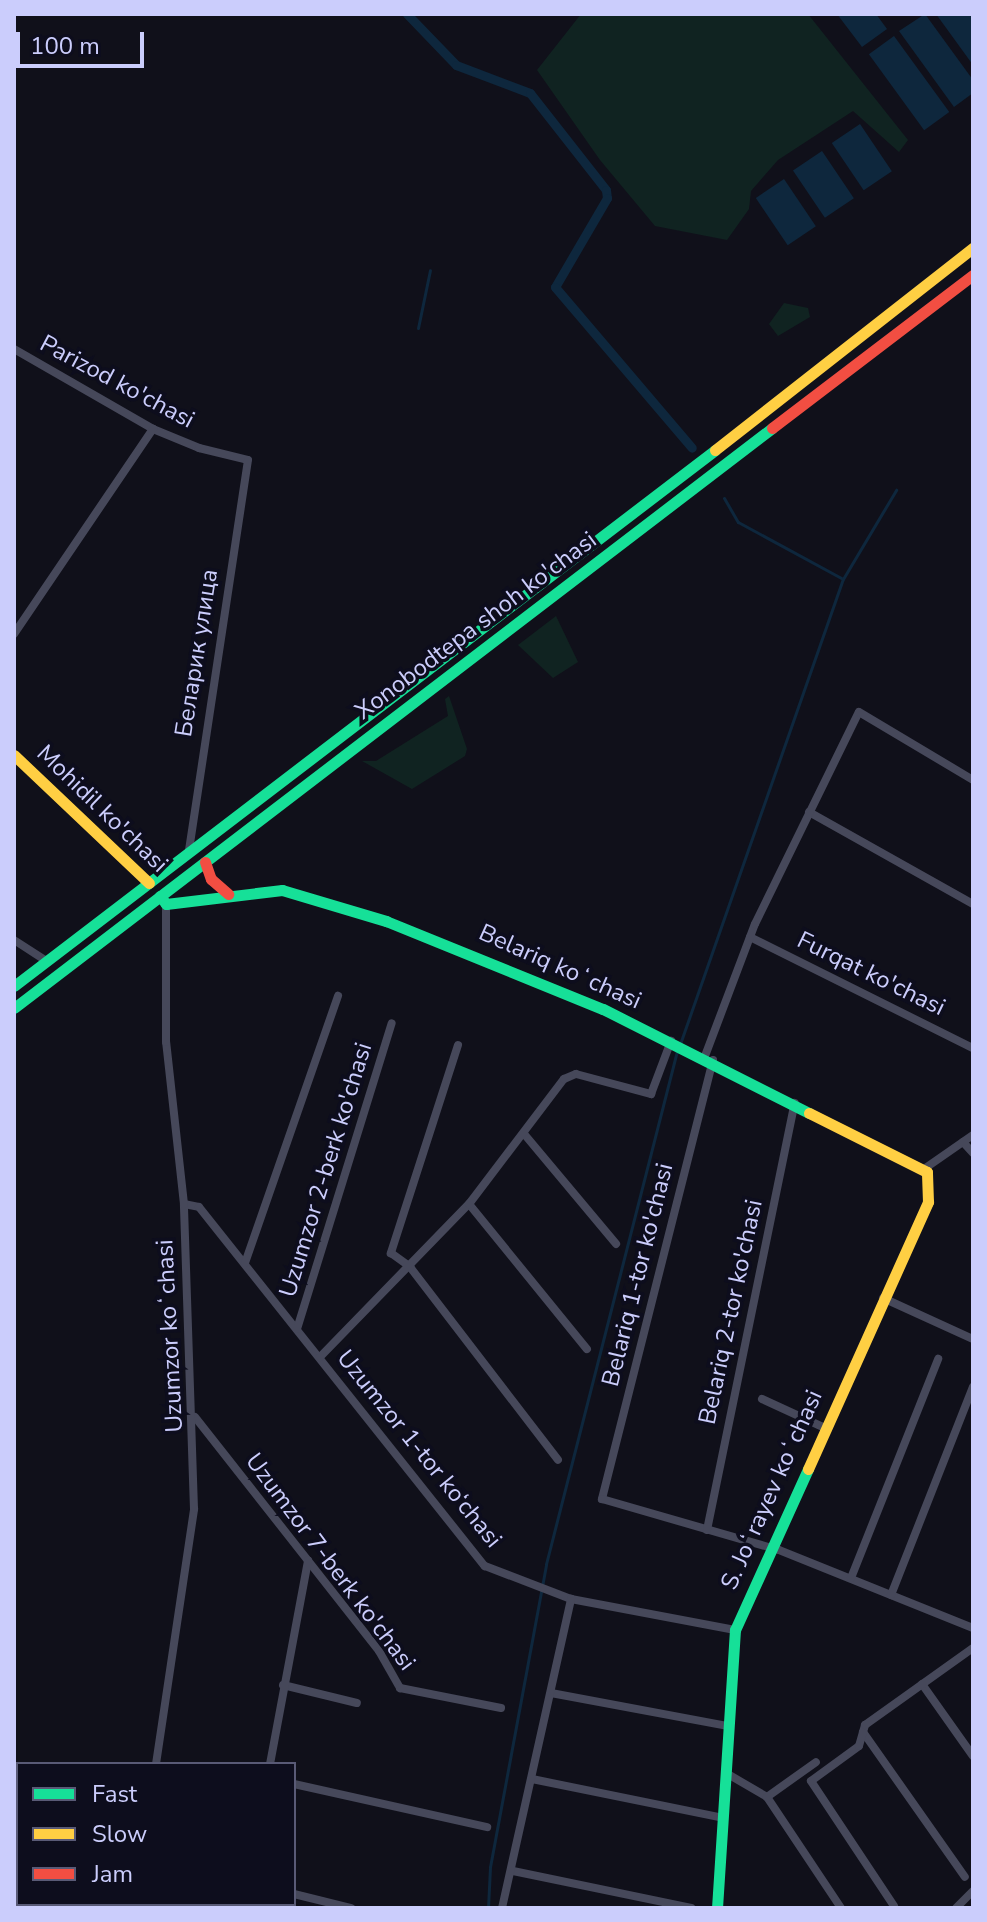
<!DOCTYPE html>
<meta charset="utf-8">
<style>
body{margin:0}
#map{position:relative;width:987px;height:1922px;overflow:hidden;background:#10101a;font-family:"Nunito Sans",sans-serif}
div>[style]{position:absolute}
.green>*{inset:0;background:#102321}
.water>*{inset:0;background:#0e273d;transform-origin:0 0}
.stream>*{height:3px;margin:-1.5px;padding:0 1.5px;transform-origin:1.5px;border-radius:1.5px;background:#0e273d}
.canal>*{height:9px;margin:-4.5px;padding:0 4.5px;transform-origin:4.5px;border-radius:4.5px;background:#0e273d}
.street>*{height:8px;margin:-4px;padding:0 4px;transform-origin:4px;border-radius:4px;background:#46485a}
.fast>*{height:11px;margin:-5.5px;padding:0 5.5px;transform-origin:5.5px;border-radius:5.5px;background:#16e098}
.slow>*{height:11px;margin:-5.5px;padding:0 5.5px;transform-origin:5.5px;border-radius:5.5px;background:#ffcf43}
.jam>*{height:11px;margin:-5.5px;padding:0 5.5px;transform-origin:5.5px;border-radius:5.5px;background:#f24e42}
span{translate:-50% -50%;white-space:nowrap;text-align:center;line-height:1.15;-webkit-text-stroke:7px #0d0d1d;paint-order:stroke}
.street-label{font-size:24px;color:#cbcdfc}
.frame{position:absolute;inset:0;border:16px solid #cbcdfc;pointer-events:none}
.legend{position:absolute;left:16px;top:1762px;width:280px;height:144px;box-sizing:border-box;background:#0d0d1d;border:2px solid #595a76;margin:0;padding:10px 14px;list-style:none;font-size:24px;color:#cbcdfc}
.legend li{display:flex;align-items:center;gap:16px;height:40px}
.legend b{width:40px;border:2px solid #595a76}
.scale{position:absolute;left:16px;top:32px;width:128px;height:36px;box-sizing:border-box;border:4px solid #cbcdfc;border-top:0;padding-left:10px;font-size:24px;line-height:28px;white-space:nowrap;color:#cbcdfc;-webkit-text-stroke:6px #0d0d1d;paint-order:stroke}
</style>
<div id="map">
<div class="green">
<div style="clip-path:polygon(581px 14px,808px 14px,908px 140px,899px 152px,853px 111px,778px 160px,751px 191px,749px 209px,727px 240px,655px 226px,600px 160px,537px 70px)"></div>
<div style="clip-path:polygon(784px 303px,808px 308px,810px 317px,778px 336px,769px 324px)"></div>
<div style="clip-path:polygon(556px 616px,578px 662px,553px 678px,518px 645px)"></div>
<div style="clip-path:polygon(449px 696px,467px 749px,465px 756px,412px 789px,362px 761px,376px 761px,448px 716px,445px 699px)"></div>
</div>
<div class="water">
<div style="clip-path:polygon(837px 14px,876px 14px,887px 29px,862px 47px)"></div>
<div style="clip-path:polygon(925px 14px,973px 80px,973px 93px,954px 107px,899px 31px)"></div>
<div style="clip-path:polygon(936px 14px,973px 14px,973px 65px)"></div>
<div style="left:894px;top:36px;width:94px;height:31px;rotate:54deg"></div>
<div style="left:860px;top:124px;width:57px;height:34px;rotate:56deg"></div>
<div style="left:822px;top:151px;width:57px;height:35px;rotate:56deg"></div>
<div style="left:784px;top:179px;width:57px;height:34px;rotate:56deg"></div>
</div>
<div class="stream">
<div style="left:418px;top:328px;width:59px;rotate:-78.3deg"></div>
<div style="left:724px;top:498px;width:28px;rotate:60deg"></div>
<div style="left:738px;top:522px;width:119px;rotate:28.5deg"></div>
<div style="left:680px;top:1044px;width:493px;rotate:-70.7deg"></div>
<div style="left:843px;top:579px;width:104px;rotate:-59.2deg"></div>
<div style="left:488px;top:1908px;width:41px;rotate:-87.2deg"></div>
<div style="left:490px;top:1867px;width:308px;rotate:-79.5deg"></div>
<div style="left:546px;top:1564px;width:529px;rotate:-75.68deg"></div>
</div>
<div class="canal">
<div style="left:407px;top:14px;width:71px;rotate:46.1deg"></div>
<div style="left:456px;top:65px;width:79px;rotate:20.7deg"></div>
<div style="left:530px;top:93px;width:123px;rotate:51.9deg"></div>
<div style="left:606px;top:190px;width:8px;rotate:83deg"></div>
<div style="left:607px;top:198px;width:103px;rotate:120.3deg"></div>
<div style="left:555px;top:287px;width:211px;rotate:49.6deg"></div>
</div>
<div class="street">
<div style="left:14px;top:349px;width:160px;rotate:29.9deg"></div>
<div style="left:153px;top:429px;width:50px;rotate:22.4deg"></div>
<div style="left:199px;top:448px;width:50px;rotate:13.8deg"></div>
<div style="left:248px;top:460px;width:394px;rotate:98.6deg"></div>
<div style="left:14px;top:634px;width:248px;rotate:-55.9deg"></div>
<div style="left:809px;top:812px;width:188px;rotate:29.3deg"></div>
<div style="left:750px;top:937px;width:249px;rotate:26.5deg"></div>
<div style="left:14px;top:940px;width:38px;rotate:33deg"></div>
<div style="left:458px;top:1045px;width:219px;rotate:107.9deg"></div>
<div style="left:391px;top:1253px;width:24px;rotate:36deg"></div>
<div style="left:410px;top:1267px;width:243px;rotate:52.5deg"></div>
<div style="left:705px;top:1056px;width:141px;rotate:-69.3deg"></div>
<div style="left:755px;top:924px;width:236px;rotate:-63.9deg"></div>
<div style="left:859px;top:712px;width:133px;rotate:30.8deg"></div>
<div style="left:713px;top:1060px;width:453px;rotate:104.2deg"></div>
<div style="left:602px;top:1499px;width:184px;rotate:16.1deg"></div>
<div style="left:779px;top:1550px;width:209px;rotate:21.9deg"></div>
<div style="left:525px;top:1135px;width:142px;rotate:50.1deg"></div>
<div style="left:963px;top:1142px;width:15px;rotate:48deg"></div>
<div style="left:924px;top:1169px;width:60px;rotate:-34.8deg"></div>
<div style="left:184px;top:1204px;width:15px;rotate:11deg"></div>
<div style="left:199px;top:1207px;width:459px;rotate:51.5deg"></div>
<div style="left:485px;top:1566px;width:92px;rotate:21deg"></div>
<div style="left:571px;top:1599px;width:167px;rotate:10.7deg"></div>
<div style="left:469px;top:1204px;width:187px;rotate:50.9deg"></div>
<div style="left:245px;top:1263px;width:283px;rotate:-70.8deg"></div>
<div style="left:883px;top:1298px;width:99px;rotate:24.5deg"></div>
<div style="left:297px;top:1329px;width:320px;rotate:-72.8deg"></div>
<div style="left:320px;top:1357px;width:214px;rotate:-45.8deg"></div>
<div style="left:469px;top:1204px;width:157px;rotate:-52.8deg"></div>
<div style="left:564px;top:1079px;width:13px;rotate:-23deg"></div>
<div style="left:576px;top:1074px;width:78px;rotate:14.9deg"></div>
<div style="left:651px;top:1094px;width:57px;rotate:-69.3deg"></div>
<div style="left:762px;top:1399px;width:67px;rotate:24.7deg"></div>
<div style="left:195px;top:1417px;width:298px;rotate:51.8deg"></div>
<div style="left:379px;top:1651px;width:43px;rotate:60.4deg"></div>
<div style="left:400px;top:1688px;width:103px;rotate:11.2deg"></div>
<div style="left:707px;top:1530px;width:436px;rotate:-78.4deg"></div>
<div style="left:851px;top:1578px;width:236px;rotate:-68.3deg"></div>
<div style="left:891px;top:1595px;width:224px;rotate:-68.5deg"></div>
<div style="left:922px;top:1684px;width:88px;rotate:54.7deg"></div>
<div style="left:283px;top:1685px;width:76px;rotate:13.7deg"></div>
<div style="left:551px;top:1693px;width:179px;rotate:10.6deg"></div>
<div style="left:863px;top:1732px;width:177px;rotate:54.9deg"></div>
<div style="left:156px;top:1764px;width:258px;rotate:-81.5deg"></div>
<div style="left:194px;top:1509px;width:305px;rotate:-91.9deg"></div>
<div style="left:184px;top:1204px;width:163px;rotate:-96.3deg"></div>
<div style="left:166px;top:1042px;width:138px;rotate:-90deg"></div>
<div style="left:270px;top:1764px;width:207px;rotate:-79.4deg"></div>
<div style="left:726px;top:1773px;width:48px;rotate:30.3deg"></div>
<div style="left:767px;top:1797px;width:133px;rotate:56.3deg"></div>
<div style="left:532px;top:1779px;width:195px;rotate:11.5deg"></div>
<div style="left:294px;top:1784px;width:198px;rotate:12.6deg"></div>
<div style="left:767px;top:1797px;width:60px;rotate:-35.5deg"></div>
<div style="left:513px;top:1871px;width:182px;rotate:11.7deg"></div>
<div style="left:294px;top:1894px;width:59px;rotate:13.8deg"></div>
<div style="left:134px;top:1905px;width:10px;rotate:17deg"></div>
<div style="left:894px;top:1906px;width:150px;rotate:-123.6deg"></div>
<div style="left:811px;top:1781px;width:59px;rotate:-36.1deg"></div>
<div style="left:859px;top:1746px;width:22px;rotate:-74deg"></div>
<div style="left:865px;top:1725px;width:133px;rotate:-35.5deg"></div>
<div style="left:502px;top:1908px;width:317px;rotate:-77.4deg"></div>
<div style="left:956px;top:1908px;width:24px;rotate:-45deg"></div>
</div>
<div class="fast">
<div style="left:160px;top:896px;width:10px;rotate:53deg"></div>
<div style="left:166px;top:904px;width:117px;rotate:-6.9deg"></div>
<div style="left:282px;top:890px;width:109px;rotate:16.6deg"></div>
<div style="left:386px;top:921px;width:234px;rotate:22.1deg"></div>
<div style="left:603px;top:1009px;width:231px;rotate:26.8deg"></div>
<div style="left:14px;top:986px;width:882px;rotate:-37.4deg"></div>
<div style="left:14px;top:1008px;width:954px;rotate:-37.42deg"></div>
<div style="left:717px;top:1908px;width:279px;rotate:-86.3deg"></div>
<div style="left:735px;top:1630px;width:177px;rotate:-65.6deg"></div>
</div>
<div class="slow">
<div style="left:715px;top:450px;width:328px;rotate:-38.1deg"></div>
<div style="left:14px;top:755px;width:186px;rotate:43.5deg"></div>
<div style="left:808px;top:1469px;width:293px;rotate:-65.8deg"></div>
<div style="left:928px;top:1202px;width:30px;rotate:-92deg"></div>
<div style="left:927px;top:1172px;width:132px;rotate:-153.4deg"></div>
</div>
<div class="jam">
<div style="left:772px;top:428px;width:253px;rotate:-37.3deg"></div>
<div style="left:205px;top:862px;width:18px;rotate:71deg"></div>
<div style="left:211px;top:879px;width:23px;rotate:41deg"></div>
</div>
<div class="street-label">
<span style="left:117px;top:382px;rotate:28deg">Parizod ko'chasi</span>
<span style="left:476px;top:626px;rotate:-37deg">Xonobodtepa shoh ko'chasi</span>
<span style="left:197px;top:653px;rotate:-81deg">Беларик улица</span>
<span style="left:102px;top:809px;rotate:44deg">Mohidil ko'chasi</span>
<span style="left:560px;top:967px;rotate:24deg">Belariq koʻchasi</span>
<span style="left:871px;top:974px;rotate:26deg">Furqat ko'chasi</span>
<span style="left:326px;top:1170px;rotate:-73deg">Uzumzor 2-berk ko'chasi</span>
<span style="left:638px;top:1275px;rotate:-76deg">Belariq 1-tor ko'chasi</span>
<span style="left:731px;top:1312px;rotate:-78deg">Belariq 2-tor ko'chasi</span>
<span style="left:170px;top:1336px;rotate:-93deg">Uzumzor koʻchasi</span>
<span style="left:419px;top:1449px;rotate:51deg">Uzumzor 1-tor ko‘chasi</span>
<span style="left:772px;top:1490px;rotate:-66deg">S. Joʻrayev koʻchasi</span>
<span style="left:330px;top:1562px;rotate:53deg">Uzumzor 7-berk ko'chasi</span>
</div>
<div class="frame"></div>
<ul class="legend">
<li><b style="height:10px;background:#16e098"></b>Fast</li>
<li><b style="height:10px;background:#ffcf43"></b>Slow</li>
<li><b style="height:10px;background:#f24e42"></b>Jam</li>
</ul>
<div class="scale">100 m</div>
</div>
